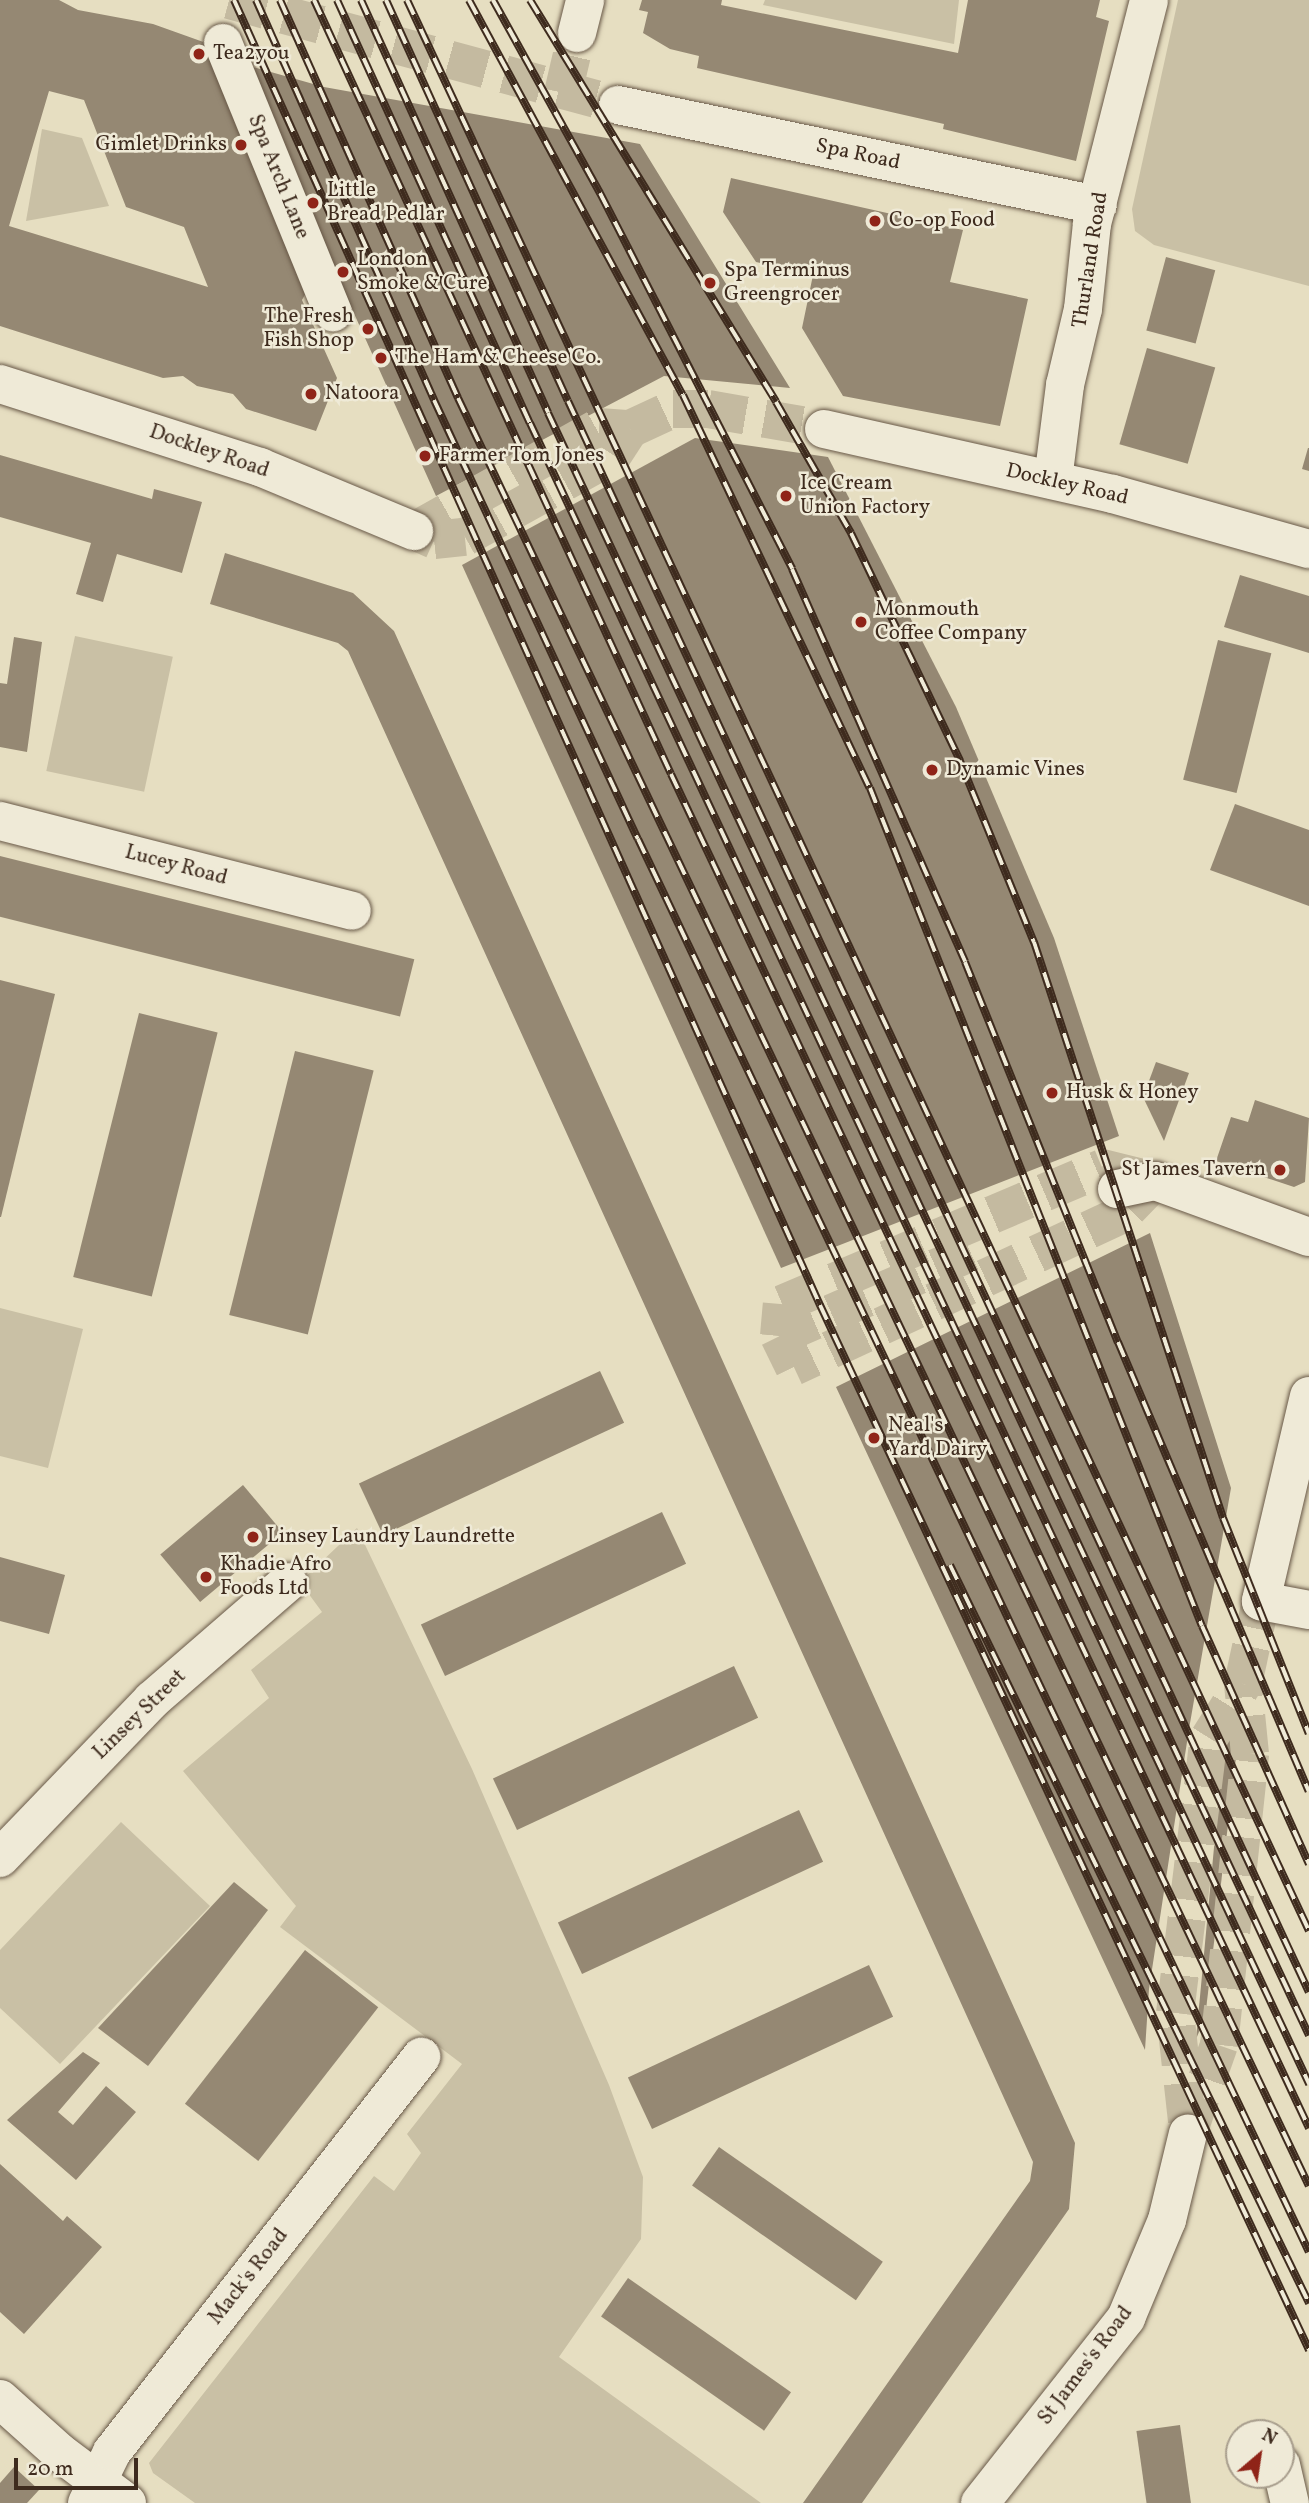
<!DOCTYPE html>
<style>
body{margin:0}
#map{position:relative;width:1309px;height:2503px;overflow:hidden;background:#e6dec1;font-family:Vollkorn,serif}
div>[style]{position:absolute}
.green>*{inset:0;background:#c9c0a5;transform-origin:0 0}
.building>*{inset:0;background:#958873;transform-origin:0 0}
.minor-tunnel>*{height:38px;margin-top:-19px;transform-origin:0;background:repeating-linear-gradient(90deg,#c4baa0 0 38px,transparent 0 57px)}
.roads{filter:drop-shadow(0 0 2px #685847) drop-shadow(0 0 2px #685847)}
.minor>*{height:38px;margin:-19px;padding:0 19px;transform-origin:19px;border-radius:19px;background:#efead7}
.rail>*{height:8px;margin-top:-4px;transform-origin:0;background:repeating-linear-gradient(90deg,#efead7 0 16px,#3e2b1e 0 32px);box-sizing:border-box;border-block:2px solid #3e2b1e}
.dots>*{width:19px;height:19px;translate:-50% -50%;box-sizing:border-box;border:4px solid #efead7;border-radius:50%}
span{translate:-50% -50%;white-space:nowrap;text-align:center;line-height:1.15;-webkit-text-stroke:5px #efead7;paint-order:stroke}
.poi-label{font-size:21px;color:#3e2b1e}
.left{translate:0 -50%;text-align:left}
.right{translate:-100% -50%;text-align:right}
.street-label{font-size:21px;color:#3e2b1e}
.north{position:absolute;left:1225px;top:2419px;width:70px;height:70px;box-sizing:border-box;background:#efead7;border:2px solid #a89e8d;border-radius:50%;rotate:29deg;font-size:19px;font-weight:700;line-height:28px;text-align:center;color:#3e2b1e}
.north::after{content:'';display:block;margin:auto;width:24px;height:32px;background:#8f2418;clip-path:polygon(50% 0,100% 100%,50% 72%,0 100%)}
.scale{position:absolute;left:14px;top:2458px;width:124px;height:32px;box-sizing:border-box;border:4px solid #3e2b1e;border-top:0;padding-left:9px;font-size:21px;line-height:24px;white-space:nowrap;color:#3e2b1e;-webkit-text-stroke:5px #efead7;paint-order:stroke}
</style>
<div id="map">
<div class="green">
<div style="clip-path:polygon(765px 0,959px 0,954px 44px,763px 5px)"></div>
<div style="clip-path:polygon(1178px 0,1309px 0,1309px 286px,1154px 245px,1135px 231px,1132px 209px)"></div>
<div style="clip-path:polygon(42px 129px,82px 138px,109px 206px,26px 221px)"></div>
<div style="left:75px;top:636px;width:100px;height:138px;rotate:12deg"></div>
<div style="clip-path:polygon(0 1308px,83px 1329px,48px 1468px,0 1456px)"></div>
<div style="clip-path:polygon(357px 1528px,472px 1769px,609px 2085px,643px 2177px,641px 2239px,559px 2357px,761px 2503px,195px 2503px,153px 2473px,149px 2463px,374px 2176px,394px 2191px,421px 2153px,407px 2134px,462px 2064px,280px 1927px,296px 1906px,183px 1771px,269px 1698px,251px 1670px,322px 1612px,300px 1582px)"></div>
<div style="clip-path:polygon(121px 1822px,210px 1906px,60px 2064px,0 2008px,0 1950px)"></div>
</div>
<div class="building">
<div style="clip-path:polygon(evenodd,0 0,59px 0,78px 10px,153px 24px,209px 44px,312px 282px,302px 300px,337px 378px,316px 431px,246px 409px,233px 394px,197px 386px,183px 376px,163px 378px,0 326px,0 0,49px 91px,84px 100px,126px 207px,184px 227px,208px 287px,9px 226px,49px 91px)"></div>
<div style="clip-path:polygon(642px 0,722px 0,721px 5px,958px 53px,968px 0,1100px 0,1096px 17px,1109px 21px,1076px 161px,943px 129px,944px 124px,697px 68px,699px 56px,670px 49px,643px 33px,648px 12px,639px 10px)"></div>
<div style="clip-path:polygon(242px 64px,324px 87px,640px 144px,790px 388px,664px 376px,436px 496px)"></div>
<div style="clip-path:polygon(731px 178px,963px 230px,950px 282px,1028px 299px,1000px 426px,843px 396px,802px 328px,813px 275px,756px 262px,723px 212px)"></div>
<div style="left:1166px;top:257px;width:51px;height:76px;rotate:15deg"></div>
<div style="left:1147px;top:348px;width:71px;height:100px;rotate:16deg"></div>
<div style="clip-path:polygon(695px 438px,828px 457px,956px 707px,1054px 938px,1119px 1136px,781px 1268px,462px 565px)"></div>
<div style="clip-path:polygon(1308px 448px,1309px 448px,1309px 471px,1302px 469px)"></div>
<div style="clip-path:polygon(0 455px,152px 499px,154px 489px,202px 502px,182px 573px,117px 554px,103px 602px,76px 594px,91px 543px,0 517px)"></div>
<div style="clip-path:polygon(225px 553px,353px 593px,394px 631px,1075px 2143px,1069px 2209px,862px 2503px,803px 2503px,1030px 2181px,1033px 2162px,348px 651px,338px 643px,210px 604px)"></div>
<div style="clip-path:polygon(1240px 575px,1309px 596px,1309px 653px,1224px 627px)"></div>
<div style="clip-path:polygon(14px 637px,42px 642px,27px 752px,0 747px,0 683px,7px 684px)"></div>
<div style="left:1218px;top:640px;width:55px;height:144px;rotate:14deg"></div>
<div style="clip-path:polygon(1235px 804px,1309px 830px,1309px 906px,1210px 870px)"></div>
<div style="left:0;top:856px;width:427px;height:59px;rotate:14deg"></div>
<div style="clip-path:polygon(0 980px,55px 994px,1px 1217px,0 1217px)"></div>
<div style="left:139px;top:1013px;width:81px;height:272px;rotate:14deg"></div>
<div style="left:295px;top:1051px;width:81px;height:272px;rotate:14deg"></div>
<div style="clip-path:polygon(1156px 1062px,1189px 1073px,1164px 1141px,1143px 1097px)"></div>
<div style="clip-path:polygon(1255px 1100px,1309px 1118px,1305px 1182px,1294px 1187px,1216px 1161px,1231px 1117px,1248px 1122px)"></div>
<div style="clip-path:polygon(1150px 1233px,1231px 1488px,1189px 1729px,1149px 1989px,1145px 2050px,836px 1387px)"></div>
<div style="left:600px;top:1371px;width:57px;height:266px;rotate:65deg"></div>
<div style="left:243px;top:1485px;width:62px;height:108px;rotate:50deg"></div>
<div style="left:662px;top:1512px;width:57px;height:266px;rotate:65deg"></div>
<div style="clip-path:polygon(0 1557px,65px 1575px,49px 1634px,0 1621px)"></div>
<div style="left:734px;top:1666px;width:57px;height:266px;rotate:65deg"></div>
<div style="clip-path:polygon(1231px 1728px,1237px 1749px,1205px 2018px,1196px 2039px,1224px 1741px)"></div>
<div style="left:799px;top:1810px;width:57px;height:266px;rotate:65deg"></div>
<div style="clip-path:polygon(234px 1882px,268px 1910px,148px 2066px,98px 2028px)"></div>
<div style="left:305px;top:1950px;width:93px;height:195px;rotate:38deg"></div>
<div style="left:869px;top:1965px;width:57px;height:266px;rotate:65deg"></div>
<div style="clip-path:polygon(83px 2052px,100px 2063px,58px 2112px,73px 2125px,106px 2086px,136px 2112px,76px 2180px,7px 2120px)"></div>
<div style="left:719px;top:2147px;width:200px;height:47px;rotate:35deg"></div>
<div style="clip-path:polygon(0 2164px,63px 2221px,67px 2216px,102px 2247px,24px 2334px,0 2312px)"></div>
<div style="left:628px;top:2278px;width:199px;height:47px;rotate:35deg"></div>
<div style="left:1180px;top:2425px;width:79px;height:44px;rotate:82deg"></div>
<div style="clip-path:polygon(14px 2467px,39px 2490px,27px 2503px,0 2503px,0 2483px)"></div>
</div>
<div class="minor-tunnel">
<div style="left:229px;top:0;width:403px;rotate:15.1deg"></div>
<div style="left:563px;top:93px;width:62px;rotate:-76.9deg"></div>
<div style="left:414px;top:531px;width:212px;rotate:-29.3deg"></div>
<div style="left:599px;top:427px;width:31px;rotate:4deg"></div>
<div style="left:630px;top:429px;width:47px;rotate:-24.9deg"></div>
<div style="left:673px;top:409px;width:35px"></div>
<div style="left:708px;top:409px;width:118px;rotate:9.8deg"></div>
<div style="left:414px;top:531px;width:22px;rotate:24deg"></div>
<div style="left:434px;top:540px;width:31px;rotate:-6deg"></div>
<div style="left:465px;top:537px;width:169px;rotate:-29deg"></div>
<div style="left:613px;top:455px;width:31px;rotate:-57deg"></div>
<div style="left:1102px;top:1168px;width:55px;rotate:13.8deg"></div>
<div style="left:1155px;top:1181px;width:46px;rotate:134.1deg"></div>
<div style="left:1123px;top:1214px;width:363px;rotate:155.1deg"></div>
<div style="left:794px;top:1367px;width:34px;rotate:-116deg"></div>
<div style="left:779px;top:1336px;width:32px;rotate:-85deg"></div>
<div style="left:782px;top:1304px;width:348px;rotate:-23deg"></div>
<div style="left:779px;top:1336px;width:218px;rotate:-23.5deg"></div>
<div style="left:1187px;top:2121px;width:109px;rotate:-96.3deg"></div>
<div style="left:1175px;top:2013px;width:277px;rotate:-83deg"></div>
<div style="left:1209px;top:1738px;width:64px;rotate:-57.8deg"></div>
<div style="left:1188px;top:2133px;width:93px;rotate:-70.6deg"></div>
<div style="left:1219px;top:2045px;width:293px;rotate:-83.9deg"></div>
<div style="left:1250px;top:1754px;width:70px;rotate:-95.7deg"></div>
<div style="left:1243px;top:1684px;width:85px;rotate:-77.8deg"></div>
</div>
<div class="roads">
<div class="minor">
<div style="left:577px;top:33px;width:34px;rotate:-76deg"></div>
<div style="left:223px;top:43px;width:291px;rotate:67.8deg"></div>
<div style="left:618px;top:105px;width:490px;rotate:11.8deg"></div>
<div style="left:0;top:384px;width:273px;rotate:17.7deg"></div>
<div style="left:260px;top:467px;width:167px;rotate:22.6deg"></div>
<div style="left:824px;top:429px;width:296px;rotate:12.7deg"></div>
<div style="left:1113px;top:494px;width:204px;rotate:15.7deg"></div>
<div style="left:1053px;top:480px;width:96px;rotate:-82.8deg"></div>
<div style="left:1065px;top:385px;width:78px;rotate:-76.7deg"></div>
<div style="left:1083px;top:309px;width:85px;rotate:-84deg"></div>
<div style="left:1092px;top:224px;width:231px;rotate:-75.7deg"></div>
<div style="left:0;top:821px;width:363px;rotate:14.3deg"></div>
<div style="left:1117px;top:1189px;width:39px;rotate:-12deg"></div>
<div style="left:1155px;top:1181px;width:164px;rotate:20deg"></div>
<div style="left:1309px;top:1396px;width:211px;rotate:103.2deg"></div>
<div style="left:1261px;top:1601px;width:49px;rotate:10.6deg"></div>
<div style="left:0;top:1858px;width:219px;rotate:-46.1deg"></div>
<div style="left:152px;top:1700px;width:180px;rotate:-40.9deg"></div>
<div style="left:0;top:2399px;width:79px;rotate:41.9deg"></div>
<div style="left:59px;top:2452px;width:85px;rotate:36.9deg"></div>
<div style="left:1281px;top:2465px;width:39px;rotate:77deg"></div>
<div style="left:87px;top:2503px;width:57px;rotate:-63.9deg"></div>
<div style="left:112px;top:2452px;width:502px;rotate:-51.96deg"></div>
<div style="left:980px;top:2503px;width:236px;rotate:-51.7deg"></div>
<div style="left:1126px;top:2318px;width:106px;rotate:-67.3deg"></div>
<div style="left:1167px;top:2220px;width:89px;rotate:-76.4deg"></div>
</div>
</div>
<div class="rail">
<div style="left:234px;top:0;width:1431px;rotate:65.82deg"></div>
<div style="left:820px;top:1305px;width:1154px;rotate:64.92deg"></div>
<div style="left:256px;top:0;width:438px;rotate:66deg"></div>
<div style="left:434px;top:400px;width:484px;rotate:65.1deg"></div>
<div style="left:638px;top:839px;width:1564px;rotate:64.6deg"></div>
<div style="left:280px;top:0;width:436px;rotate:65.9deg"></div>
<div style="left:458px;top:398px;width:1980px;rotate:64.55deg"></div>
<div style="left:314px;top:0;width:852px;rotate:65.24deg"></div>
<div style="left:671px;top:774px;width:1497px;rotate:64.77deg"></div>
<div style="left:337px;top:0;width:465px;rotate:65.5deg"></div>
<div style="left:530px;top:423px;width:1835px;rotate:64.87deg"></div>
<div style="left:361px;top:0;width:453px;rotate:65.6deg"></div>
<div style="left:548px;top:413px;width:1792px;rotate:64.87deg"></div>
<div style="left:386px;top:0;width:440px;rotate:65.6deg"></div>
<div style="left:568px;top:401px;width:1755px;rotate:65.03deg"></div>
<div style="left:407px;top:0;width:2131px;rotate:64.96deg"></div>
<div style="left:469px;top:0;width:449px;rotate:61.6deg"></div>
<div style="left:683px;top:395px;width:435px;rotate:64.6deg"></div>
<div style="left:870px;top:788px;width:901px;rotate:68.39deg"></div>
<div style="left:1202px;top:1626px;width:261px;rotate:65.8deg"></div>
<div style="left:493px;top:0;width:221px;rotate:61deg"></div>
<div style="left:600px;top:193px;width:422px;rotate:62.9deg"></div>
<div style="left:792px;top:569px;width:429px;rotate:66.2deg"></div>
<div style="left:965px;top:962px;width:410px;rotate:68.1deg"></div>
<div style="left:1118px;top:1342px;width:488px;rotate:67deg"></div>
<div style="left:530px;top:0;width:471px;rotate:58.5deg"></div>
<div style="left:776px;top:402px;width:151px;rotate:60.2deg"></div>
<div style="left:851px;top:533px;width:253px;rotate:64.4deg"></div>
<div style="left:960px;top:761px;width:196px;rotate:67.8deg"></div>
<div style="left:1034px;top:942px;width:606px;rotate:71.83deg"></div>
<div style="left:1223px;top:1518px;width:232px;rotate:68.3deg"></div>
<div style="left:950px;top:1565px;width:821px;rotate:64.06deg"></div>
</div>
<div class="dots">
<div style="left:199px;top:54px;background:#8f2418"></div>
<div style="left:241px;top:145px;background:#8f2418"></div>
<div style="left:313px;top:203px;background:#8f2418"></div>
<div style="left:875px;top:221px;background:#8f2418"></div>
<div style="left:343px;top:272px;background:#8f2418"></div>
<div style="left:710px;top:283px;background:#8f2418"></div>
<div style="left:368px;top:329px;background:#8f2418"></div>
<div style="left:381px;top:358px;background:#8f2418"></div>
<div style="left:311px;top:394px;background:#8f2418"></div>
<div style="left:425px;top:456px;background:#8f2418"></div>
<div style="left:786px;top:496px;background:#8f2418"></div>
<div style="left:861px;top:622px;background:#8f2418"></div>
<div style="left:932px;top:770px;background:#8f2418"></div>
<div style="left:1052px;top:1093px;background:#8f2418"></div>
<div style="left:1280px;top:1170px;background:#8f2418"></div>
<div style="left:874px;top:1438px;background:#8f2418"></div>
<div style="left:253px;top:1537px;background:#8f2418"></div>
<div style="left:206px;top:1577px;background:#8f2418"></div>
</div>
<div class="poi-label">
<span class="left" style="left:213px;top:54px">Tea2you</span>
<span class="right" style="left:227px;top:145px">Gimlet Drinks</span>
<span class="left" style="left:327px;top:203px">Little<br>Bread Pedlar</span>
<span class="left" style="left:889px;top:221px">Co-op Food</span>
<span class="left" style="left:357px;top:272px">London<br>Smoke &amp; Cure</span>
<span class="left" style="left:724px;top:283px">Spa Terminus<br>Greengrocer</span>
<span class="right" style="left:354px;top:329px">The Fresh<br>Fish Shop</span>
<span class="left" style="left:395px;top:358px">The Ham &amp; Cheese Co.</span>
<span class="left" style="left:325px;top:394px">Natoora</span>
<span class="left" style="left:439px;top:456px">Farmer Tom Jones</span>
<span class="left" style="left:800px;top:496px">Ice Cream<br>Union Factory</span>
<span class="left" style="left:875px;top:622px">Monmouth<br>Coffee Company</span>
<span class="left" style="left:946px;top:770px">Dynamic Vines</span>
<span class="left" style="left:1066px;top:1093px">Husk &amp; Honey</span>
<span class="right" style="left:1266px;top:1170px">St James Tavern</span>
<span class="left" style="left:888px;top:1438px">Neal's<br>Yard Dairy</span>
<span class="left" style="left:267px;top:1537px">Linsey Laundry Laundrette</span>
<span class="left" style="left:220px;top:1577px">Khadie Afro<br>Foods Ltd</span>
</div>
<div class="street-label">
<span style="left:858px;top:155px;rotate:12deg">Spa Road</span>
<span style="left:278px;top:177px;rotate:68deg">Spa Arch Lane</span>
<span style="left:1091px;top:260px;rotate:-81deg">Thurland Road</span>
<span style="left:209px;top:452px;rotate:19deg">Dockley Road</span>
<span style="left:1067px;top:485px;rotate:13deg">Dockley Road</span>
<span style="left:176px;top:866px;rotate:15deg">Lucey Road</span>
<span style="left:140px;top:1715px;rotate:-44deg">Linsey Street</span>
<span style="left:249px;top:2277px;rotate:-52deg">Mack's Road</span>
<span style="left:1086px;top:2366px;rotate:-53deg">St James's Road</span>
</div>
<div class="north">N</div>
<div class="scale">20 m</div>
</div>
